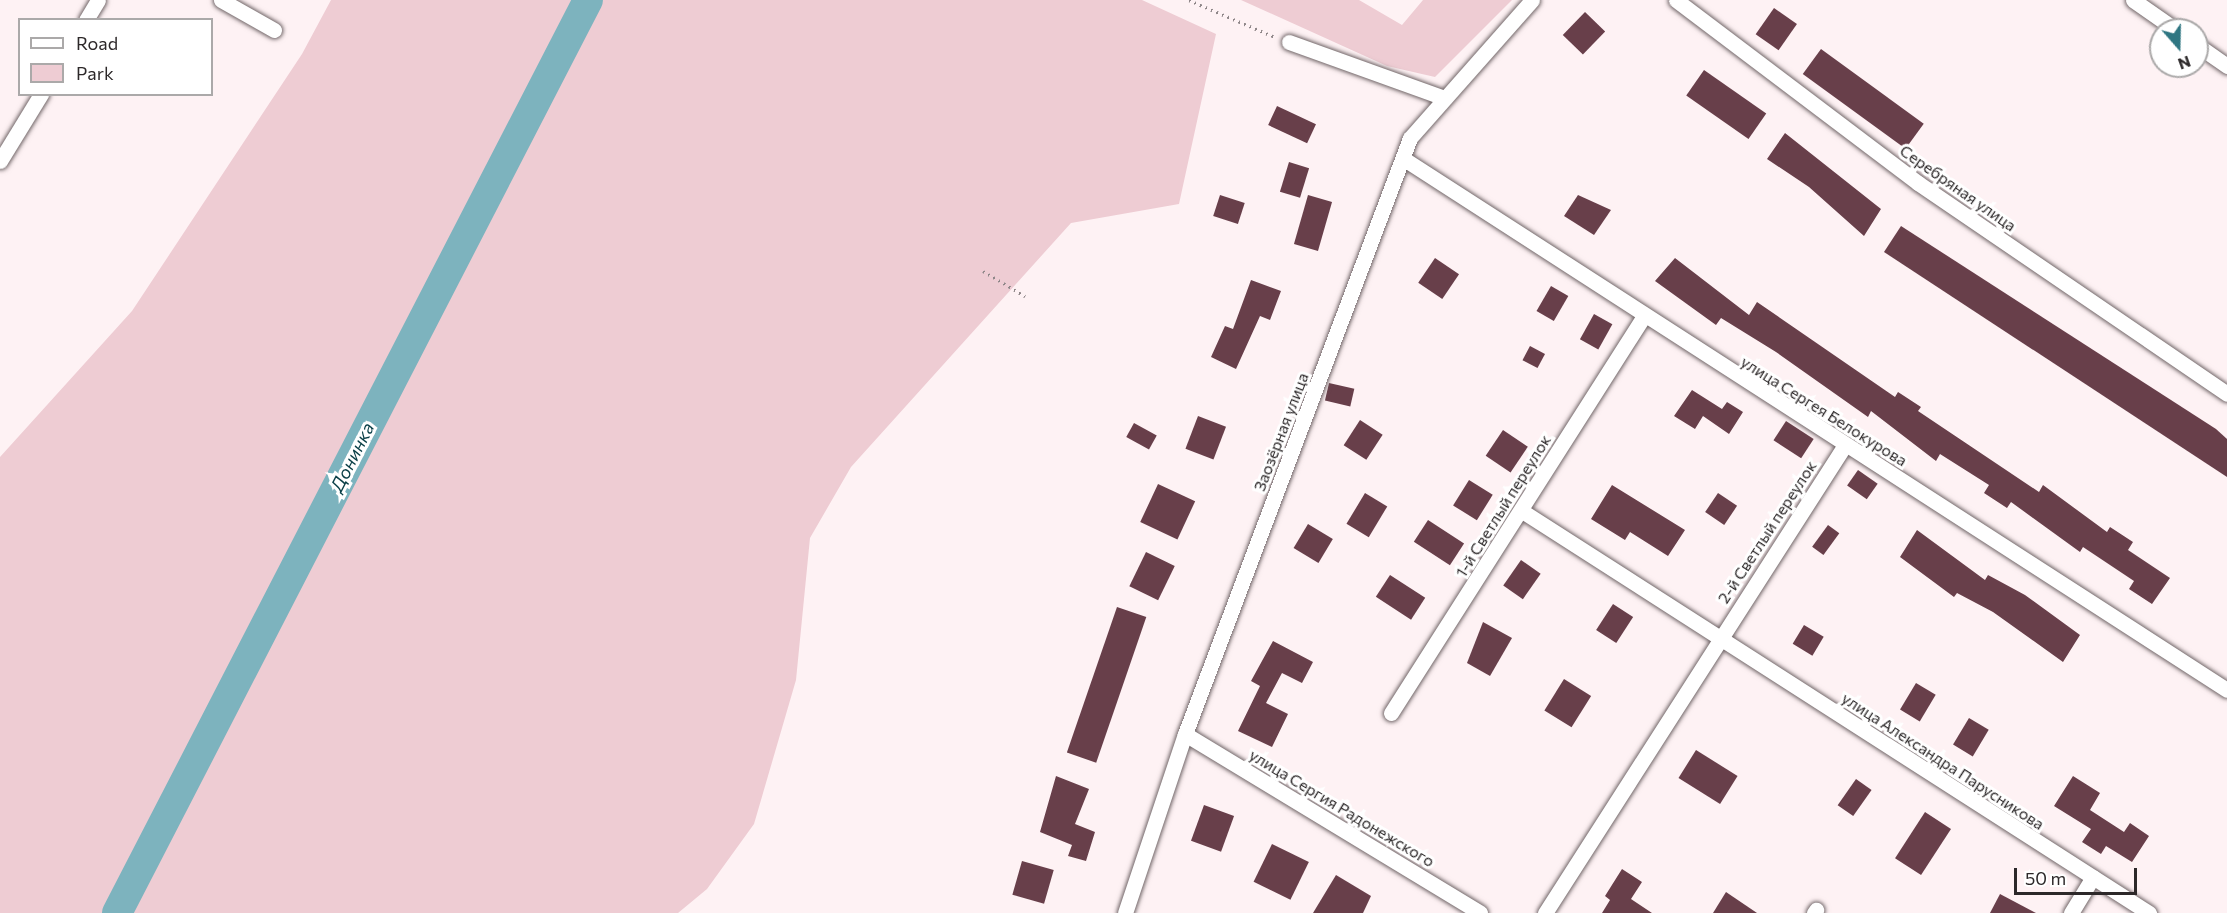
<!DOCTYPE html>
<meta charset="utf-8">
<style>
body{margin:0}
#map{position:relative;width:2227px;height:913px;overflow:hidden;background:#fef2f4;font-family:Commissioner,sans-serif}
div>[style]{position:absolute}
.green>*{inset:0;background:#eeccd3}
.river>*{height:30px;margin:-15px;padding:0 15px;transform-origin:15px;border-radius:15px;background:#7db3be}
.building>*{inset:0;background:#683f4a;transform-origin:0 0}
.path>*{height:3px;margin-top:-1.5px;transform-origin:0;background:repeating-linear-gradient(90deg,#8f8789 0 1.5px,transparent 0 6px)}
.roads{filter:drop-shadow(0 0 2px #716668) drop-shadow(0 0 2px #716668)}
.minor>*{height:15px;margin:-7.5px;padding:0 7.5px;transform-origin:7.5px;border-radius:7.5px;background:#fff}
span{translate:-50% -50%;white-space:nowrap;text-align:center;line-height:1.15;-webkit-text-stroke:6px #fff;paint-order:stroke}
.street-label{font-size:16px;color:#2c2829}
.water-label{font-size:18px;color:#093e46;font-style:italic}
.legend{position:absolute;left:18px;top:18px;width:195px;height:78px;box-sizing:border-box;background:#fff;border:2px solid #aba9a9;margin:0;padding:8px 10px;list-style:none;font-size:18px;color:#2c2829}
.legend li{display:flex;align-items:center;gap:12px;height:30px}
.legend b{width:30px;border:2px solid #aba9a9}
.north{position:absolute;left:2149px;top:18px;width:60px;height:60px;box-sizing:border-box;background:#fff;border:2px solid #aba9a9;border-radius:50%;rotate:160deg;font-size:16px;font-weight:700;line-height:24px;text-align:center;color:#2c2829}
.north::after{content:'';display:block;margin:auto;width:21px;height:27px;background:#2f7682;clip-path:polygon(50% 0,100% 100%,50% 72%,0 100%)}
.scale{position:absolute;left:2014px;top:868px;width:123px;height:27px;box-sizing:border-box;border:3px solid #2c2829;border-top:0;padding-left:8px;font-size:18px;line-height:21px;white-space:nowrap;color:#2c2829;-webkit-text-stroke:4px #fff;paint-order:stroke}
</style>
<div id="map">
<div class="green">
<div style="clip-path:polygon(331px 0,1142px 0,1216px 34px,1179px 204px,1071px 223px,851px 467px,810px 538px,796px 680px,754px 824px,707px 889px,678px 913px,0 913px,0 457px,132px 311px,302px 54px)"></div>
<div style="clip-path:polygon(1241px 0,1359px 0,1402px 25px,1423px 0,1512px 0,1435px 77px,1387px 66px)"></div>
</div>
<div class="river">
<div style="left:117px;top:913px;width:1027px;rotate:-62.71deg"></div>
</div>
<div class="building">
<div style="left:1774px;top:8px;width:28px;height:32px;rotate:35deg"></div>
<div style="left:1585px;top:12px;width:28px;height:32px;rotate:44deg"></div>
<div style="left:1821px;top:49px;width:127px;height:31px;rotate:36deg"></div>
<div style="left:1704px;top:70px;width:76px;height:31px;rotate:35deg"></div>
<div style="left:1277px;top:106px;width:43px;height:21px;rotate:25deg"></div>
<div style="clip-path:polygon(1785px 133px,1881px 209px,1864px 236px,1809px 187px,1767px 159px)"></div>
<div style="left:1289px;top:162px;width:21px;height:31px;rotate:17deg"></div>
<div style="left:1220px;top:195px;width:26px;height:22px;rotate:18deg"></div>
<div style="left:1308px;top:195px;width:25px;height:51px;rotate:16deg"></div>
<div style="clip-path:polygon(1578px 195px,1611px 210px,1594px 235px,1564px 216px)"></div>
<div style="clip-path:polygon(1901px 226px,2216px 429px,2227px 439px,2227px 477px,1884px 252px)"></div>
<div style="left:1435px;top:258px;width:29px;height:30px;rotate:34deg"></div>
<div style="clip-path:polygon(1675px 258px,1749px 315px,1757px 302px,1895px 397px,1898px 392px,1921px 407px,1918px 411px,2039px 492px,2043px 485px,2107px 532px,2110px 527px,2133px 542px,2128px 550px,2170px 578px,2152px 604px,2129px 589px,2134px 581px,2083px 547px,2080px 552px,2011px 502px,2007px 508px,1984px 493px,1989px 485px,1940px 454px,1936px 461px,1871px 411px,1868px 417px,1776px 352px,1721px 318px,1716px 325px,1655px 281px)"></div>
<div style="clip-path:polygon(1251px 280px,1281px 291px,1270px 320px,1260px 316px,1236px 369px,1211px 357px,1225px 326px,1233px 329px)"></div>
<div style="left:1551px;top:286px;width:20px;height:29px;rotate:30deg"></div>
<div style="left:1594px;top:314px;width:21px;height:29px;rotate:29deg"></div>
<div style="left:1530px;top:346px;width:17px;height:16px;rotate:28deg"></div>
<div style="left:1329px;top:383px;width:26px;height:18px;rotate:13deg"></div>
<div style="clip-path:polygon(1692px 390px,1722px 409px,1727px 402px,1743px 412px,1729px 434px,1703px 416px,1695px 429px,1674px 416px)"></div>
<div style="left:1198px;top:416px;width:30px;height:35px;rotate:21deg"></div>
<div style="left:1360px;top:420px;width:27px;height:30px;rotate:33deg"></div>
<div style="left:1786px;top:421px;width:33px;height:23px;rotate:33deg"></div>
<div style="left:1134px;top:423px;width:26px;height:16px;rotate:29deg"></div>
<div style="left:1503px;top:430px;width:30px;height:31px;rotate:34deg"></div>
<div style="left:1858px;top:470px;width:24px;height:19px;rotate:35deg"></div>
<div style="left:1469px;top:480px;width:28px;height:30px;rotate:32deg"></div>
<div style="left:1158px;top:484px;width:41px;height:42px;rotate:25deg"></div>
<div style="clip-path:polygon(1612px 485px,1685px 530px,1668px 556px,1630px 532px,1625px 540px,1591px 519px)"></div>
<div style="left:1365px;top:493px;width:26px;height:36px;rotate:31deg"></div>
<div style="left:1718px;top:493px;width:23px;height:23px;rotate:34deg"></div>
<div style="left:1428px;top:520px;width:43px;height:26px;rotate:33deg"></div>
<div style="left:1308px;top:524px;width:29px;height:28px;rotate:31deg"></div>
<div style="left:1828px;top:525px;width:14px;height:27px;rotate:36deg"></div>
<div style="clip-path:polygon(1917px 530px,1985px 580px,1988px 575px,2025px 595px,2080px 635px,2063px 662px,1993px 612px,1957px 593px,1954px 597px,1900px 557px)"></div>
<div style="left:1146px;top:552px;width:32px;height:38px;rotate:26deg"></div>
<div style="left:1521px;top:560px;width:24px;height:31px;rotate:35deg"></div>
<div style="left:1390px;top:575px;width:42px;height:26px;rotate:33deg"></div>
<div style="left:1613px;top:604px;width:24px;height:31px;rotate:33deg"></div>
<div style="left:1117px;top:607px;width:31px;height:154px;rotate:19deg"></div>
<div style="clip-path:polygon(1483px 622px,1512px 638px,1490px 676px,1467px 663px)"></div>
<div style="left:1804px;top:625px;width:23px;height:22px;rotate:31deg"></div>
<div style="clip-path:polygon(1273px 641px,1313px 662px,1302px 683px,1282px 673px,1266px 703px,1288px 714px,1272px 747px,1238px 731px,1260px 686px,1251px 681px)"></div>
<div style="left:1564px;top:679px;width:32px;height:37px;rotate:32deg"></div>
<div style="left:1916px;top:683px;width:23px;height:31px;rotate:31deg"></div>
<div style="left:1969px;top:718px;width:23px;height:31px;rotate:31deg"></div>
<div style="left:1696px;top:750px;width:49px;height:33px;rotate:32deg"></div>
<div style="clip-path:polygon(1056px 776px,1089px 789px,1075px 824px,1095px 832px,1086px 861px,1068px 856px,1072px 845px,1040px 832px)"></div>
<div style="clip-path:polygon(2073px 776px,2100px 793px,2090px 810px,2124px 832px,2130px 823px,2149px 836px,2132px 862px,2106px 846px,2101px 854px,2082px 842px,2091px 829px,2054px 806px)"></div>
<div style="left:1856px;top:779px;width:19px;height:32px;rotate:35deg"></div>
<div style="left:1204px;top:805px;width:32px;height:38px;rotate:20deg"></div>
<div style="left:1925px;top:812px;width:31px;height:55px;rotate:33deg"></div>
<div style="left:1272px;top:844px;width:41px;height:42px;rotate:26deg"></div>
<div style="left:1022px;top:861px;width:33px;height:35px;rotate:16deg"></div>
<div style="clip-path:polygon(1622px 869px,1642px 882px,1631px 899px,1652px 913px,1602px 913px,1610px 900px,1605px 896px)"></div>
<div style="clip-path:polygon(1336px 875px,1371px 896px,1363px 913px,1313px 913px)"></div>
<div style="clip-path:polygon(1726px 892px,1757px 913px,1713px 913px)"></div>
<div style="clip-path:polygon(2000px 894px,2036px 913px,1990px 913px)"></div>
</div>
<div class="path">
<div style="left:1189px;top:0;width:94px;rotate:23.3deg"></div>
<div style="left:983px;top:271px;width:49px;rotate:30.8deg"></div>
</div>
<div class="roads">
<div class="minor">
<div style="left:221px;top:0;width:61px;rotate:29.5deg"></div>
<div style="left:1676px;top:0;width:303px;rotate:37.1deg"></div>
<div style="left:1918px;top:183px;width:374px;rotate:34.3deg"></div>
<div style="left:2133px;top:0;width:52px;rotate:34.9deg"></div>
<div style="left:86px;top:20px;width:23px;rotate:-59deg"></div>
<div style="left:1289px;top:42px;width:163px;rotate:19.8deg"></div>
<div style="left:2197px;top:45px;width:37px;rotate:35deg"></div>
<div style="left:1404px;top:159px;width:979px;rotate:32.83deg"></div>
<div style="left:0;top:161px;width:79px;rotate:-58.5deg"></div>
<div style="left:1522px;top:511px;width:745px;rotate:32.67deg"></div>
<div style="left:1391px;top:713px;width:469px;rotate:-57.5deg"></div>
<div style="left:1185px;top:734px;width:345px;rotate:31.2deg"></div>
<div style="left:1125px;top:913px;width:189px;rotate:-71.5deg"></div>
<div style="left:1185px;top:734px;width:637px;rotate:-69.32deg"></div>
<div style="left:1410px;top:138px;width:184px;rotate:-48.5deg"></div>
<div style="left:1545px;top:913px;width:556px;rotate:-57.34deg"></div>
<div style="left:1814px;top:913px;width:4px;rotate:-56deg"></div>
<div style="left:2071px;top:913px;width:42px;rotate:-58.6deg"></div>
</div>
</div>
<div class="street-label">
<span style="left:1958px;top:188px;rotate:35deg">Серебряная улица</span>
<span style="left:1824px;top:411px;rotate:32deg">улица Сергея Белокурова</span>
<span style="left:1281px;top:432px;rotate:-69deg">Заозёрная улица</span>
<span style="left:1503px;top:506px;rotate:-58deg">1-й Светлый переулок</span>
<span style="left:1767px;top:532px;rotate:-57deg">2-й Светлый переулок</span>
<span style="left:1943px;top:761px;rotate:33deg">улица Александра Парусникова</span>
<span style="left:1342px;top:808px;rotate:31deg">улица Сергия Радонежского</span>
</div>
<div class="water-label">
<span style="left:352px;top:457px;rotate:-63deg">Донинка</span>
</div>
<ul class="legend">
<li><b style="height:8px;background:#fff"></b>Road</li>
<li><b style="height:16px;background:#eeccd3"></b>Park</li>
</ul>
<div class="north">N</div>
<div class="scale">50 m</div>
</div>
